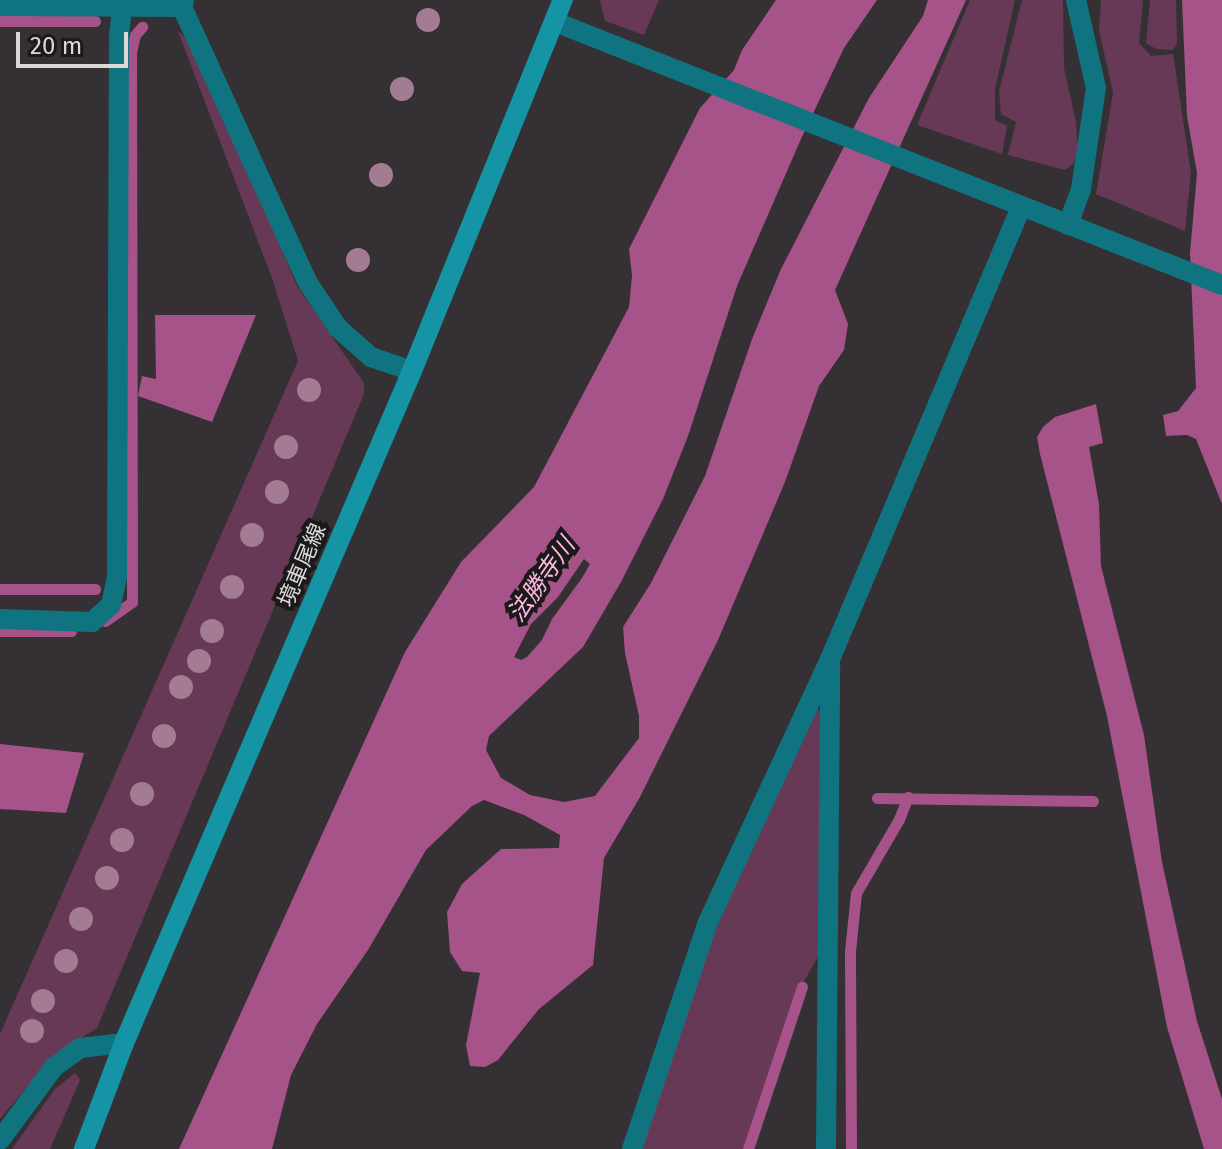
<!DOCTYPE html>
<meta charset="utf-8">
<style>
body{margin:0}
#map{position:relative;width:1222px;height:1149px;overflow:hidden;background:#353033;font-family:"Fira Sans","Noto Sans JP",sans-serif}
div>[style]{position:absolute}
.green>*{inset:0;background:#683956}
.water>*{inset:0;background:#a65389}
.stream>*{height:11px;margin:-5.5px;padding:0 5.5px;transform-origin:5.5px;border-radius:5.5px;background:#a65389}
.street>*{height:20px;margin:-10px;padding:0 10px;transform-origin:10px;border-radius:10px;background:#107480}
.secondary>*{height:20px;margin:-10px;padding:0 10px;transform-origin:10px;border-radius:10px;background:#1494a5}
.trees>*{width:24px;height:24px;margin:-12px;border-radius:50%;background:#a37b93}
span{translate:-50% -50%;white-space:nowrap;text-align:center;line-height:1.15;-webkit-text-stroke:8px #1b191a;paint-order:stroke}
.street-label{font-size:22px;color:#dbd8d9}
.water-label{font-size:24px;color:#fdb8e1;font-style:italic}
.scale{position:absolute;left:16px;top:32px;width:112px;height:36px;box-sizing:border-box;border:4px solid #dbd8d9;border-top:0;padding-left:10px;font-size:24px;line-height:28px;white-space:nowrap;color:#dbd8d9;-webkit-text-stroke:6px #1b191a;paint-order:stroke}
</style>
<div id="map">
<div class="green">
<div style="clip-path:polygon(600px 0,659px 0,644px 35px,605px 21px)"></div>
<div style="clip-path:polygon(970px 0,1015px 0,995px 89px,995px 120px,1007px 126px,1002px 154px,917px 125px)"></div>
<div style="clip-path:polygon(1022px 0,1063px 0,1064px 68px,1076px 122px,1078px 150px,1073px 164px,1065px 170px,1008px 155px,1016px 122px,1001px 114px,999px 92px)"></div>
<div style="clip-path:polygon(1101px 0,1143px 0,1139px 43px,1151px 56px,1173px 54px,1191px 173px,1185px 231px,1096px 194px,1113px 93px,1099px 30px)"></div>
<div style="clip-path:polygon(1150px 0,1176px 0,1177px 43px,1173px 50px,1156px 49px,1146px 43px)"></div>
<div style="clip-path:polygon(178px 31px,189px 41px,204px 67px,297px 286px,364px 383px,364px 394px,97px 1028px,54px 1055px,0 1119px,0 1034px,298px 361px,272px 278px)"></div>
<div style="clip-path:polygon(816px 709px,823px 713px,822px 950px,800px 988px,746px 1149px,639px 1149px,683px 1011px,737px 877px)"></div>
<div style="clip-path:polygon(75px 1073px,80px 1080px,50px 1149px,12px 1149px,55px 1089px)"></div>
</div>
<div class="water">
<div style="clip-path:polygon(evenodd,776px 0,877px 0,844px 48px,801px 139px,737px 286px,688px 436px,663px 499px,621px 582px,583px 647px,489px 736px,486px 750px,501px 778px,530px 795px,564px 802px,595px 796px,639px 738px,639px 716px,625px 653px,623px 627px,651px 583px,705px 476px,752px 339px,781px 269px,869px 98px,923px 16px,928px 0,966px 0,835px 290px,848px 324px,844px 350px,819px 386px,785px 482px,718px 640px,640px 797px,604px 858px,593px 965px,539px 1009px,498px 1060px,485px 1067px,470px 1066px,466px 1045px,480px 973px,462px 971px,450px 952px,447px 912px,462px 884px,501px 849px,559px 848px,560px 835px,524px 815px,484px 800px,472px 806px,426px 850px,368px 950px,317px 1024px,291px 1075px,272px 1149px,179px 1149px,405px 652px,461px 562px,534px 487px,629px 307px,632px 276px,629px 249px,700px 108px,734px 70px,742px 50px,776px 0,584px 559px,590px 564px,582px 578px,552px 619px,542px 640px,527px 657px,521px 660px,514px 657px,531px 624px,558px 597px,584px 559px)"></div>
<div style="clip-path:polygon(1182px 0,1222px 0,1222px 504px,1196px 439px,1187px 435px,1166px 436px,1163px 415px,1178px 411px,1196px 388px,1190px 253px,1197px 173px,1187px 116px)"></div>
<div style="clip-path:polygon(155px 315px,256px 315px,212px 422px,138px 396px,142px 376px,156px 379px)"></div>
<div style="clip-path:polygon(1096px 404px,1103px 443px,1089px 447px,1099px 504px,1101px 566px,1144px 735px,1162px 862px,1197px 1021px,1222px 1099px,1222px 1149px,1204px 1149px,1167px 1027px,1107px 716px,1040px 454px,1037px 437px,1043px 427px,1055px 417px)"></div>
<div style="clip-path:polygon(0 744px,84px 753px,66px 813px,0 809px)"></div>
</div>
<div class="stream">
<div style="left:0;top:21px;width:95px"></div>
<div style="left:0;top:589px;width:95px"></div>
<div style="left:105px;top:621px;width:33px;rotate:-35deg"></div>
<div style="left:132px;top:602px;width:550px;rotate:-90.1deg"></div>
<div style="left:131px;top:52px;width:17px;rotate:-77deg"></div>
<div style="left:135px;top:35px;width:11px;rotate:-49deg"></div>
<div style="left:0;top:631px;width:71px"></div>
<div style="left:877px;top:798px;width:216px;rotate:0.8deg"></div>
<div style="left:748px;top:1149px;width:171px;rotate:-71.6deg"></div>
<div style="left:851px;top:1149px;width:198px;rotate:-90.3deg"></div>
<div style="left:850px;top:951px;width:58px;rotate:-84.1deg"></div>
<div style="left:856px;top:893px;width:86px;rotate:-59.8deg"></div>
<div style="left:899px;top:819px;width:24px;rotate:-68deg"></div>
</div>
<div class="street">
<div style="left:184px;top:0;width:7px;rotate:106deg"></div>
<div style="left:182px;top:7px;width:303px;rotate:65.5deg"></div>
<div style="left:308px;top:283px;width:54px;rotate:56.3deg"></div>
<div style="left:338px;top:328px;width:44px;rotate:41.3deg"></div>
<div style="left:371px;top:357px;width:43px;rotate:18.9deg"></div>
<div style="left:0;top:6px;width:182px;rotate:0.3deg"></div>
<div style="left:555px;top:22px;width:717px;rotate:21.52deg"></div>
<div style="left:1068px;top:225px;width:38px;rotate:-70deg"></div>
<div style="left:1081px;top:189px;width:102px;rotate:-81.6deg"></div>
<div style="left:1096px;top:88px;width:90px;rotate:-102.8deg"></div>
<div style="left:0;top:619px;width:92px;rotate:1.9deg"></div>
<div style="left:92px;top:622px;width:25px;rotate:-42deg"></div>
<div style="left:111px;top:605px;width:29px;rotate:-78deg"></div>
<div style="left:117px;top:577px;width:541px;rotate:-89.79deg"></div>
<div style="left:119px;top:36px;width:29px;rotate:-84deg"></div>
<div style="left:0;top:1140px;width:91px;rotate:-53.5deg"></div>
<div style="left:54px;top:1067px;width:32px;rotate:-36deg"></div>
<div style="left:80px;top:1048px;width:44px;rotate:-6.5deg"></div>
<div style="left:632px;top:1149px;width:239px;rotate:-71.5deg"></div>
<div style="left:708px;top:922px;width:292px;rotate:-65.1deg"></div>
<div style="left:831px;top:657px;width:488px;rotate:-67.1deg"></div>
<div style="left:826px;top:1149px;width:484px;rotate:-89.5deg"></div>
</div>
<div class="secondary">
<div style="left:84px;top:1149px;width:113px;rotate:-69.3deg"></div>
<div style="left:124px;top:1043px;width:731px;rotate:-66.8deg"></div>
<div style="left:412px;top:371px;width:401px;rotate:-67.9deg"></div>
</div>
<div class="trees">
<div style="left:428px;top:20px"></div>
<div style="left:402px;top:89px"></div>
<div style="left:381px;top:175px"></div>
<div style="left:358px;top:260px"></div>
<div style="left:309px;top:390px"></div>
<div style="left:286px;top:447px"></div>
<div style="left:277px;top:492px"></div>
<div style="left:252px;top:535px"></div>
<div style="left:232px;top:587px"></div>
<div style="left:212px;top:631px"></div>
<div style="left:199px;top:661px"></div>
<div style="left:181px;top:687px"></div>
<div style="left:164px;top:736px"></div>
<div style="left:142px;top:794px"></div>
<div style="left:122px;top:840px"></div>
<div style="left:107px;top:878px"></div>
<div style="left:81px;top:919px"></div>
<div style="left:66px;top:961px"></div>
<div style="left:43px;top:1001px"></div>
<div style="left:32px;top:1031px"></div>
</div>
<div class="street-label">
<span style="left:302px;top:565px;rotate:-67deg">境車尾線</span>
</div>
<div class="water-label">
<span style="left:542px;top:580px;rotate:-55deg">法勝寺川</span>
</div>
<div class="scale">20 m</div>
</div>
